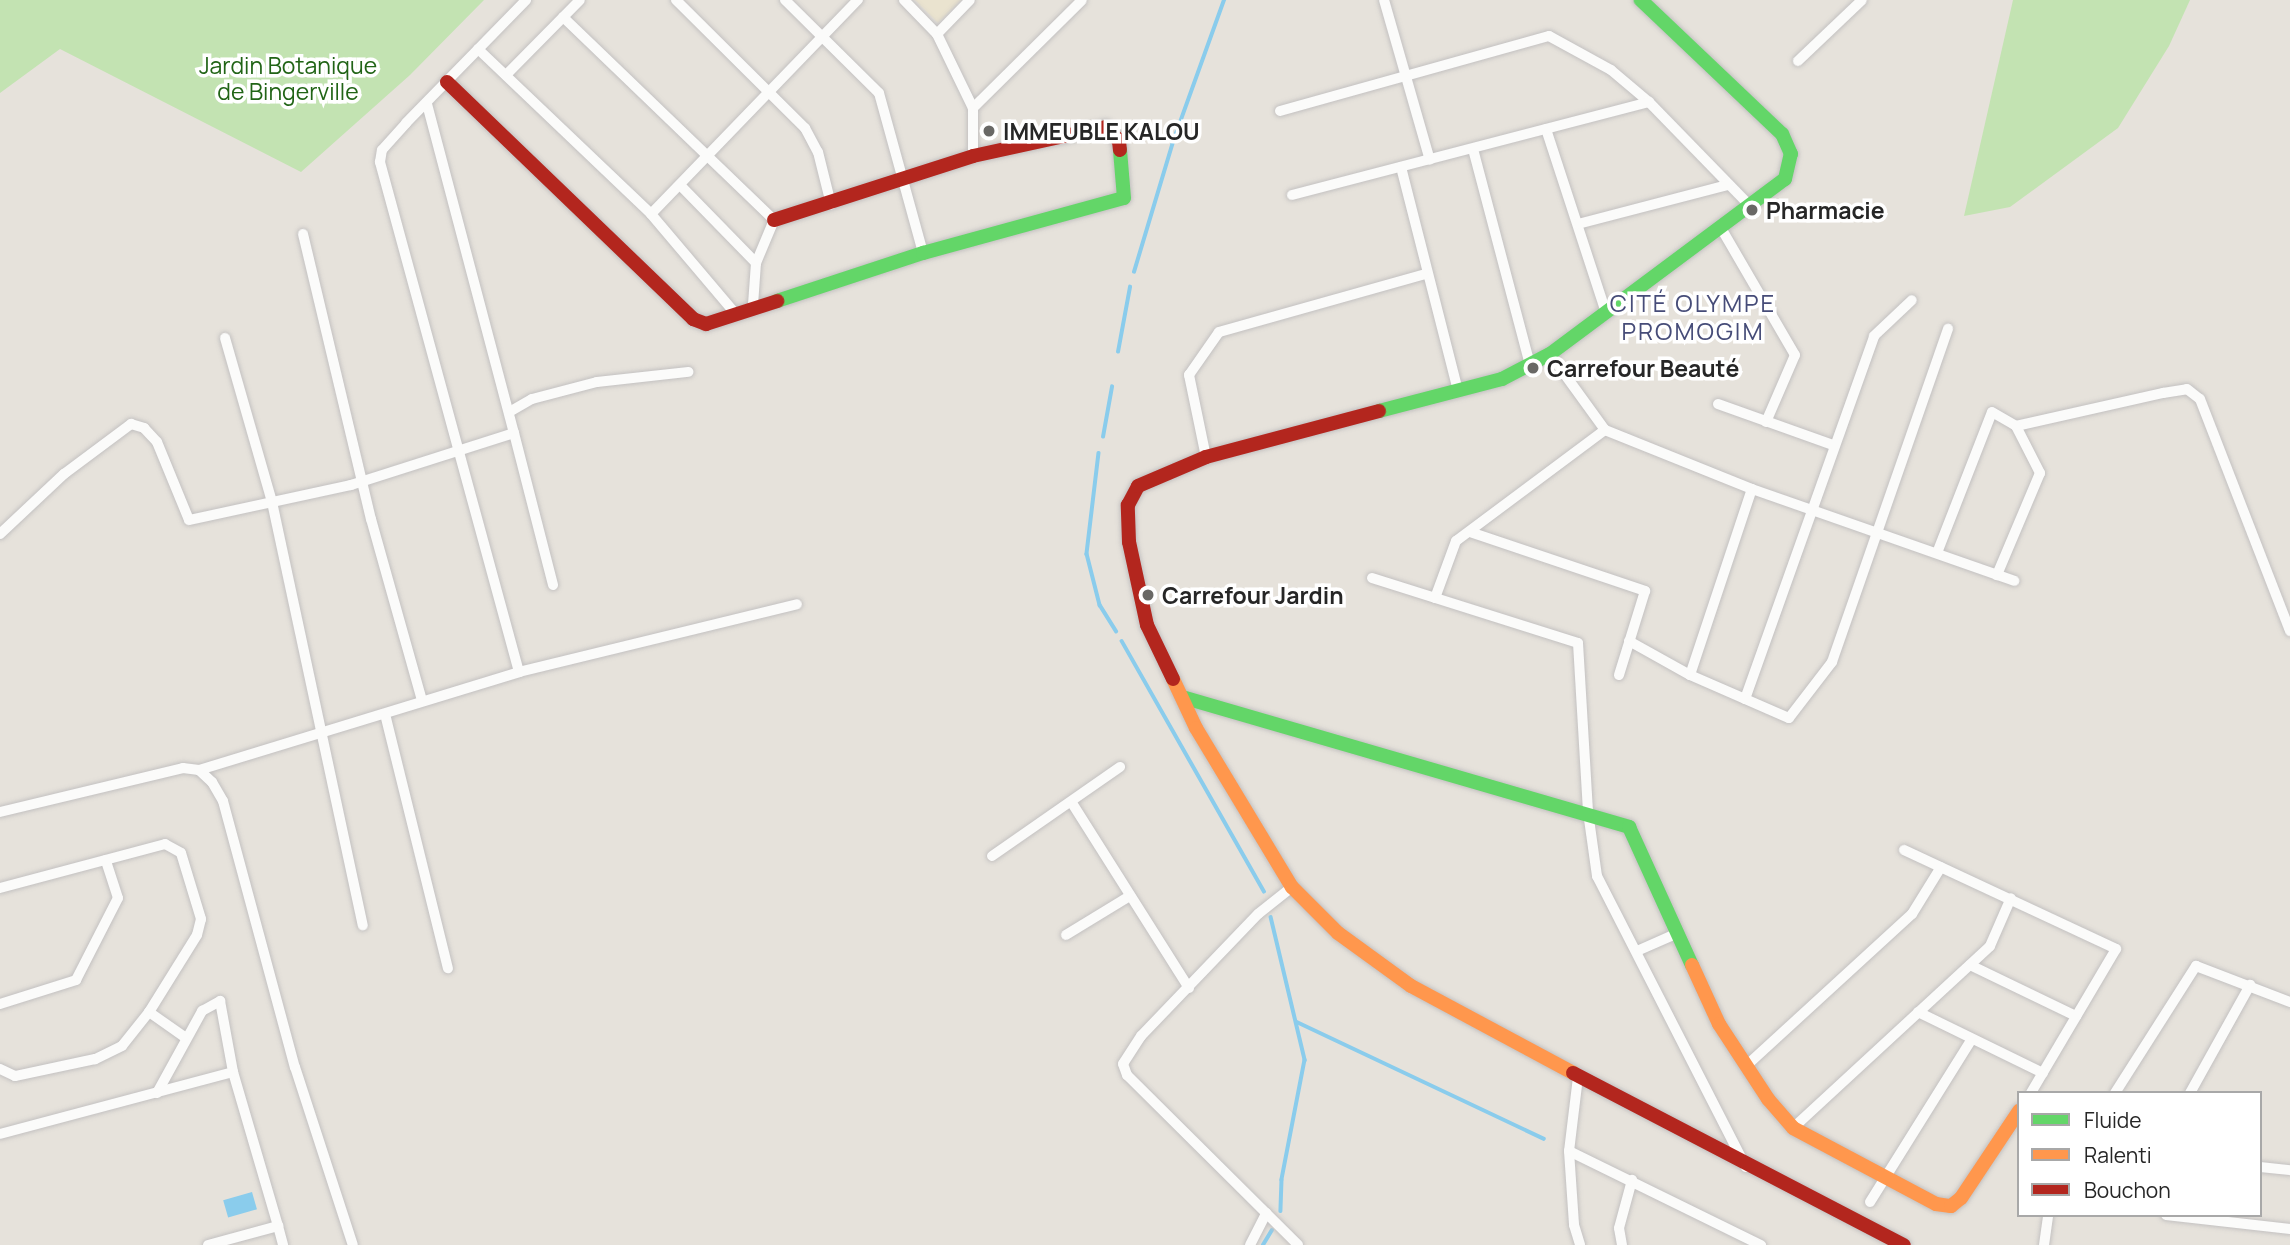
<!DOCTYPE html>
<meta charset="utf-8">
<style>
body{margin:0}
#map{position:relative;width:2290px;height:1245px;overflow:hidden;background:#e6e2db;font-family:Manrope,sans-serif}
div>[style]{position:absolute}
.education>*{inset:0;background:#eae3cf}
.green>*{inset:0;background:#c3e3b2}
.water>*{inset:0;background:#8accec;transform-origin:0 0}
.stream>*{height:3.5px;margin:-1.75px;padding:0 1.75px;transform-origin:1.75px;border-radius:1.75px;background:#8accec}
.roads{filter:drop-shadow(0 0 2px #c3c1c1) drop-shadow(0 0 2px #c3c1c1)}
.street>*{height:10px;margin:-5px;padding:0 5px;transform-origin:5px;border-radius:5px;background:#fbfbfa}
.fast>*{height:14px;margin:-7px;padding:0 7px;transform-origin:7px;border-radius:7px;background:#63d668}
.slow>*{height:14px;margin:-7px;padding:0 7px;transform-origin:7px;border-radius:7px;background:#ff974d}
.jam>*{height:14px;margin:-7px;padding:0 7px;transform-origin:7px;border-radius:7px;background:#b3261e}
.dots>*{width:19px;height:19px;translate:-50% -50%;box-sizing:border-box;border:4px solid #fff;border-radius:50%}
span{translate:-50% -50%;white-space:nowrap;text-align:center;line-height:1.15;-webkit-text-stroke:7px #fff;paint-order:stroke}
.park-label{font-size:23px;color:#216416}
.poi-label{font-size:23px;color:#262626;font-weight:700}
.left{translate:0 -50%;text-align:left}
.neighbourhood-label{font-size:24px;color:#464c78;letter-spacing:2px}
.legend{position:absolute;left:2017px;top:1091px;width:245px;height:126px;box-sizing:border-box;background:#fff;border:2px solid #a8a8a8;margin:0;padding:9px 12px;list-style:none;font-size:21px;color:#262626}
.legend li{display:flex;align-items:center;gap:14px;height:35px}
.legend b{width:35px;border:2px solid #a8a8a8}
</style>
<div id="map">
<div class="education">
<div style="clip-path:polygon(915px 0,961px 0,938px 23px)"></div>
</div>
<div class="green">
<div style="clip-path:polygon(0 0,484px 0,410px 75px,301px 172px,60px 49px,0 93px)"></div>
<div style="clip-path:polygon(2013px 0,2190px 0,2169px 46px,2118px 128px,2010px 207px,1964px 216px)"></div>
</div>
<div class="water">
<div style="left:252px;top:1192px;width:18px;height:30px;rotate:74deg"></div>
</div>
<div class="stream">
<div style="left:1134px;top:272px;width:139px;rotate:-73.3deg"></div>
<div style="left:1174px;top:139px;width:148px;rotate:-70.2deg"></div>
<div style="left:1118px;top:352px;width:66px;rotate:-79.5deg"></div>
<div style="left:1103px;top:437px;width:51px;rotate:-79.8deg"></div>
<div style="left:1099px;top:453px;width:102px;rotate:96.8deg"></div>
<div style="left:1087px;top:554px;width:53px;rotate:75.7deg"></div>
<div style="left:1100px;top:605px;width:31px;rotate:58deg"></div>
<div style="left:1122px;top:641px;width:288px;rotate:60.4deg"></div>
<div style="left:1271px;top:917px;width:147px;rotate:76.6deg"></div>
<div style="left:1305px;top:1060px;width:122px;rotate:100.9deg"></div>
<div style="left:1282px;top:1180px;width:31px;rotate:92deg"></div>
<div style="left:1297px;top:1022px;width:273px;rotate:25.3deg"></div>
<div style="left:1263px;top:1245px;width:17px;rotate:-59deg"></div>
</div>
<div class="roads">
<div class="street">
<div style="left:676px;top:0;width:182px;rotate:44.8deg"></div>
<div style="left:805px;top:128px;width:27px;rotate:62deg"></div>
<div style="left:818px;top:152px;width:54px;rotate:76deg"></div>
<div style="left:785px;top:0;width:132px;rotate:44.7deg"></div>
<div style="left:879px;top:93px;width:166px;rotate:74.6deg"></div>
<div style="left:904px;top:0;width:47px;rotate:45.9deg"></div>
<div style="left:937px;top:34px;width:82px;rotate:64.1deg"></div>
<div style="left:973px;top:108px;width:48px;rotate:90deg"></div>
<div style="left:1384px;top:0;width:166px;rotate:74deg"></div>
<div style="left:563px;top:17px;width:293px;rotate:43.9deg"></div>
<div style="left:774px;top:220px;width:47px;rotate:112.7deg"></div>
<div style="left:756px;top:263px;width:42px;rotate:94.1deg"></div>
<div style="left:937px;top:34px;width:47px;rotate:-45.9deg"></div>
<div style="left:478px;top:49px;width:239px;rotate:43.6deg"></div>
<div style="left:651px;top:214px;width:130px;rotate:49.7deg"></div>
<div style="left:1798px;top:61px;width:88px;rotate:-43.6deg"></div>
<div style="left:506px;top:75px;width:105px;rotate:-45.4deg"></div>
<div style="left:427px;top:104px;width:340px;rotate:75.2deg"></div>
<div style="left:973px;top:108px;width:153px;rotate:-44.7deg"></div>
<div style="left:1280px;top:111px;width:279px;rotate:-15.6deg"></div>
<div style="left:1549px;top:36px;width:71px;rotate:28.7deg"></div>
<div style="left:1611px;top:70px;width:50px;rotate:40.1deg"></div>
<div style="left:1649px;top:102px;width:146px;rotate:45.8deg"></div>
<div style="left:1546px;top:129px;width:194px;rotate:71.9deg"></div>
<div style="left:1473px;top:149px;width:222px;rotate:75.2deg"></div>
<div style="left:1401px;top:167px;width:230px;rotate:75.7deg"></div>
<div style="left:680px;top:185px;width:109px;rotate:45.7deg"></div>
<div style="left:1292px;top:195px;width:369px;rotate:-14.6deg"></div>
<div style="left:651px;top:214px;width:298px;rotate:-46deg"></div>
<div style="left:1578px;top:224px;width:155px;rotate:-14.6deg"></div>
<div style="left:1721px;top:228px;width:147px;rotate:59.8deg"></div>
<div style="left:1795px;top:355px;width:73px;rotate:113.4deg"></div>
<div style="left:303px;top:234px;width:293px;rotate:76.6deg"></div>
<div style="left:371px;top:519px;width:188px;rotate:74.3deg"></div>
<div style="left:225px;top:338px;width:171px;rotate:74deg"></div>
<div style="left:272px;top:502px;width:433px;rotate:77.9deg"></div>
<div style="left:1550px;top:354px;width:94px;rotate:54.1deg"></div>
<div style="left:1605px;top:430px;width:158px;rotate:21.9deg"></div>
<div style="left:1752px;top:489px;width:278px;rotate:19.3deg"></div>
<div style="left:1718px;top:404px;width:122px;rotate:19.6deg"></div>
<div style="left:511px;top:411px;width:24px;rotate:-30deg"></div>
<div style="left:532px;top:399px;width:67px;rotate:-14.7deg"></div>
<div style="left:597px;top:382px;width:92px;rotate:-6.3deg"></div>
<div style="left:2016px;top:426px;width:151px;rotate:-12.7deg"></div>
<div style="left:2163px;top:393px;width:24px;rotate:-9deg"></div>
<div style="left:2187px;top:389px;width:16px;rotate:38deg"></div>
<div style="left:2200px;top:399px;width:249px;rotate:68.8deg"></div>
<div style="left:1206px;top:457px;width:84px;rotate:-101.7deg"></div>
<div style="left:1189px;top:375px;width:52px;rotate:-55.1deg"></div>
<div style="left:1219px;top:332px;width:215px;rotate:-15.7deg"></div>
<div style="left:1470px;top:532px;width:185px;rotate:18.6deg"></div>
<div style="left:1645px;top:591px;width:88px;rotate:107.2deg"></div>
<div style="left:0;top:534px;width:88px;rotate:-43.2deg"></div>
<div style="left:64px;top:474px;width:84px;rotate:-36.7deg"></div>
<div style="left:131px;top:424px;width:14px;rotate:17deg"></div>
<div style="left:144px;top:428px;width:19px;rotate:47deg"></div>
<div style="left:157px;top:442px;width:84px;rotate:67.7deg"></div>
<div style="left:189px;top:520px;width:166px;rotate:-12.2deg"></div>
<div style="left:351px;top:485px;width:171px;rotate:-17.7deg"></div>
<div style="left:514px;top:433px;width:157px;rotate:75.6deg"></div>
<div style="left:1937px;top:553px;width:151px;rotate:-68.7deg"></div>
<div style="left:1992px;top:412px;width:28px;rotate:30deg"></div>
<div style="left:2016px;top:426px;width:53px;rotate:62.9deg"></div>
<div style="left:2040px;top:473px;width:111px;rotate:112.9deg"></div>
<div style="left:1372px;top:578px;width:216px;rotate:17.5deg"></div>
<div style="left:1578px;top:643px;width:169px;rotate:86.6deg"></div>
<div style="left:1588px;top:812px;width:65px;rotate:82deg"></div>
<div style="left:1597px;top:876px;width:327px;rotate:62.9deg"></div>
<div style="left:1435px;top:598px;width:61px;rotate:-69.8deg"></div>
<div style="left:1456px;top:541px;width:186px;rotate:-36.7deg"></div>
<div style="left:1629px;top:641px;width:70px;rotate:29.1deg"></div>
<div style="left:1690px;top:675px;width:108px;rotate:23.5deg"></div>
<div style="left:1789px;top:718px;width:71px;rotate:-52.5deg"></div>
<div style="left:1832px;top:662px;width:353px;rotate:-70.8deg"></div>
<div style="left:519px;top:672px;width:529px;rotate:-105.25deg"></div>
<div style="left:380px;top:162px;width:12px;rotate:-81deg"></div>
<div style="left:382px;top:150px;width:36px;rotate:-48deg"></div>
<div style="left:406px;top:123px;width:172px;rotate:-45.7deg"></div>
<div style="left:1690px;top:675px;width:196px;rotate:-71.6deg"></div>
<div style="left:1745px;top:699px;width:385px;rotate:-70.4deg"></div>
<div style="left:1874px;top:336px;width:52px;rotate:-43.5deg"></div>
<div style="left:385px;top:714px;width:262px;rotate:76.1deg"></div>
<div style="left:199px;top:770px;width:335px;rotate:-17deg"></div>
<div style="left:519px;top:672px;width:286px;rotate:-13.7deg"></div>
<div style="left:1072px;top:803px;width:219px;rotate:57.7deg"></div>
<div style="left:0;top:812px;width:188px;rotate:-13.5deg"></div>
<div style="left:183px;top:768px;width:16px;rotate:7deg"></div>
<div style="left:199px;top:770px;width:18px;rotate:43deg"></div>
<div style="left:212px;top:782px;width:22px;rotate:60deg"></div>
<div style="left:223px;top:801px;width:276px;rotate:74.9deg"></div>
<div style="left:295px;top:1067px;width:187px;rotate:72deg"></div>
<div style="left:1904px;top:850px;width:234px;rotate:25deg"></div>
<div style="left:2116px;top:949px;width:167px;rotate:120.6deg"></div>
<div style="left:992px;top:856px;width:156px;rotate:-34.8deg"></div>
<div style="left:1292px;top:887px;width:43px;rotate:141.5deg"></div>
<div style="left:1258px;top:914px;width:169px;rotate:133.8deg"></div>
<div style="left:1141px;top:1036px;width:33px;rotate:123deg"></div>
<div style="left:1123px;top:1064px;width:12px;rotate:70deg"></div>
<div style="left:1127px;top:1075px;width:241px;rotate:44.8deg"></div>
<div style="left:0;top:888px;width:171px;rotate:-14.9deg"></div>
<div style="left:165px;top:844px;width:18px;rotate:29deg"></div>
<div style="left:181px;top:853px;width:69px;rotate:73.1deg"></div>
<div style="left:201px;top:919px;width:16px;rotate:104deg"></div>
<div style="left:197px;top:935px;width:91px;rotate:121.9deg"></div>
<div style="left:149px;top:1012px;width:43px;rotate:128.5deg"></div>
<div style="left:122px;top:1046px;width:30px;rotate:154deg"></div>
<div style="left:95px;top:1059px;width:82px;rotate:168deg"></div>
<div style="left:15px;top:1076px;width:17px;rotate:-155deg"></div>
<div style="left:1066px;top:935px;width:75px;rotate:-31.4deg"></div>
<div style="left:1637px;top:951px;width:45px;rotate:-23.7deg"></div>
<div style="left:1970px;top:965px;width:118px;rotate:25.7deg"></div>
<div style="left:0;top:1004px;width:80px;rotate:-17.5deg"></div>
<div style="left:76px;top:980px;width:92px;rotate:-62.9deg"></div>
<div style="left:118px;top:898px;width:40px;rotate:-108deg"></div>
<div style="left:149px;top:1012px;width:45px;rotate:35.1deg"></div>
<div style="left:1918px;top:1012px;width:139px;rotate:26deg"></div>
<div style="left:1746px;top:1066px;width:225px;rotate:-42.5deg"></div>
<div style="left:1912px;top:914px;width:55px;rotate:-58.3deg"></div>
<div style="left:1578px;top:1077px;width:75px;rotate:96.9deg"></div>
<div style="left:1569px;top:1151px;width:74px;rotate:86.1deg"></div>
<div style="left:1574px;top:1225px;width:21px;rotate:73deg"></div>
<div style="left:157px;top:1093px;width:94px;rotate:-61.2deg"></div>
<div style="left:202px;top:1011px;width:21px;rotate:-29deg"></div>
<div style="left:220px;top:1001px;width:72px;rotate:79.6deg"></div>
<div style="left:233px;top:1072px;width:160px;rotate:73.7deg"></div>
<div style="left:2115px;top:1093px;width:151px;rotate:-57.5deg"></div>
<div style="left:2196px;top:966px;width:101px;rotate:21deg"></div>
<div style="left:2190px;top:1093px;width:124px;rotate:-60.9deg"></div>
<div style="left:1793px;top:1128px;width:268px;rotate:-42.7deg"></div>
<div style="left:1990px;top:946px;width:52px;rotate:-66.4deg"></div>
<div style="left:0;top:1134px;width:241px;rotate:-14.9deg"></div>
<div style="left:1569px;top:1151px;width:214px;rotate:26.1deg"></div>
<div style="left:2260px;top:1167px;width:30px;rotate:6deg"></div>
<div style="left:1870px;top:1202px;width:192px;rotate:-58deg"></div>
<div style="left:2166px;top:1215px;width:125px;rotate:6.4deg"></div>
<div style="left:208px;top:1245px;width:73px;rotate:-15.2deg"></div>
<div style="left:278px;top:1226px;width:20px;rotate:75deg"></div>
<div style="left:1250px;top:1245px;width:36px;rotate:-63deg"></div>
<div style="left:1622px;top:1245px;width:17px;rotate:-100deg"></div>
<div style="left:1619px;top:1228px;width:50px;rotate:-74.8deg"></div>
<div style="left:2044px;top:1245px;width:30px;rotate:-82deg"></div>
</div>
<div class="fast">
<div style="left:777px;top:301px;width:154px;rotate:-18.2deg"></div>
<div style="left:923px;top:253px;width:208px;rotate:-15.3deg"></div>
<div style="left:1124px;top:198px;width:48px;rotate:-94.8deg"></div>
<div style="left:1379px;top:411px;width:127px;rotate:-14.6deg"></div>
<div style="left:1502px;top:379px;width:54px;rotate:-27.5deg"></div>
<div style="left:1550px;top:354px;width:293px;rotate:-36.7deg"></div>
<div style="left:1785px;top:179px;width:26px;rotate:-77deg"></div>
<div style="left:1791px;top:154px;width:22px;rotate:-114deg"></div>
<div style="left:1782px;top:134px;width:195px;rotate:-136.5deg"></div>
<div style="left:1182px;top:697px;width:466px;rotate:16.2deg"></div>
<div style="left:1629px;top:827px;width:152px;rotate:65.5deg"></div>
</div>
<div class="slow">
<div style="left:1173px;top:679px;width:54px;rotate:64.9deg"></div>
<div style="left:1196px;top:728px;width:186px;rotate:58.9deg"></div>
<div style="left:1292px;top:887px;width:65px;rotate:45deg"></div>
<div style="left:1338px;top:933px;width:90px;rotate:36deg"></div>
<div style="left:1411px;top:986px;width:184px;rotate:28.2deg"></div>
<div style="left:1692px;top:965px;width:65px;rotate:65.4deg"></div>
<div style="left:1719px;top:1024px;width:90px;rotate:56.8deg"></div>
<div style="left:1768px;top:1099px;width:38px;rotate:49deg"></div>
<div style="left:1793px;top:1128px;width:162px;rotate:28deg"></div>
<div style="left:1936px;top:1204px;width:15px;rotate:8deg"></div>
<div style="left:1951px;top:1206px;width:13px;rotate:-39deg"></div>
<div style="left:1961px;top:1198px;width:105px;rotate:-56.3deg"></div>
</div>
<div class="jam">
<div style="left:447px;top:82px;width:342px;rotate:43.9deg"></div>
<div style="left:693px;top:319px;width:14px;rotate:21deg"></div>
<div style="left:706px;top:324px;width:75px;rotate:-17.9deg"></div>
<div style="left:774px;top:220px;width:209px;rotate:-17.8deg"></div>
<div style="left:973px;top:156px;width:136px;rotate:-12.3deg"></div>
<div style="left:1106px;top:127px;width:19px;rotate:47deg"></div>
<div style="left:1119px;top:141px;width:9px;rotate:84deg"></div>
<div style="left:1173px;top:679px;width:60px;rotate:-115.7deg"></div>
<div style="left:1147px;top:625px;width:85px;rotate:-102.2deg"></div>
<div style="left:1129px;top:542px;width:37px;rotate:-92deg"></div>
<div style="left:1128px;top:505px;width:21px;rotate:-62deg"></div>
<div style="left:1138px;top:486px;width:74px;rotate:-23.1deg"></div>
<div style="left:1206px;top:457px;width:179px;rotate:-14.9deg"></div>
<div style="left:1573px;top:1073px;width:373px;rotate:27.5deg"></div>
</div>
</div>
<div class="dots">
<div style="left:989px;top:131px;background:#696865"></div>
<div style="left:1752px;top:210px;background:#696865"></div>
<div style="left:1533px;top:368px;background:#696865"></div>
<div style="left:1148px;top:595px;background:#696865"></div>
</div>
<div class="park-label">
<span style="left:288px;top:78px">Jardin Botanique<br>de Bingerville</span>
</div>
<div class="poi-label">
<span class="left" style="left:1003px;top:131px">IMMEUBLE KALOU</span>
<span class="left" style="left:1766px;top:210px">Pharmacie</span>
<span class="left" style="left:1547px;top:368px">Carrefour Beauté</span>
<span class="left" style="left:1162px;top:595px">Carrefour Jardin</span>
</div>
<div class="neighbourhood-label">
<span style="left:1693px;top:317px">CITÉ OLYMPE<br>PROMOGIM</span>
</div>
<ul class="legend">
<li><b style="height:9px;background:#63d668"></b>Fluide</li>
<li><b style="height:9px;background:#ff974d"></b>Ralenti</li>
<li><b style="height:9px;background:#b3261e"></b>Bouchon</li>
</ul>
</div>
